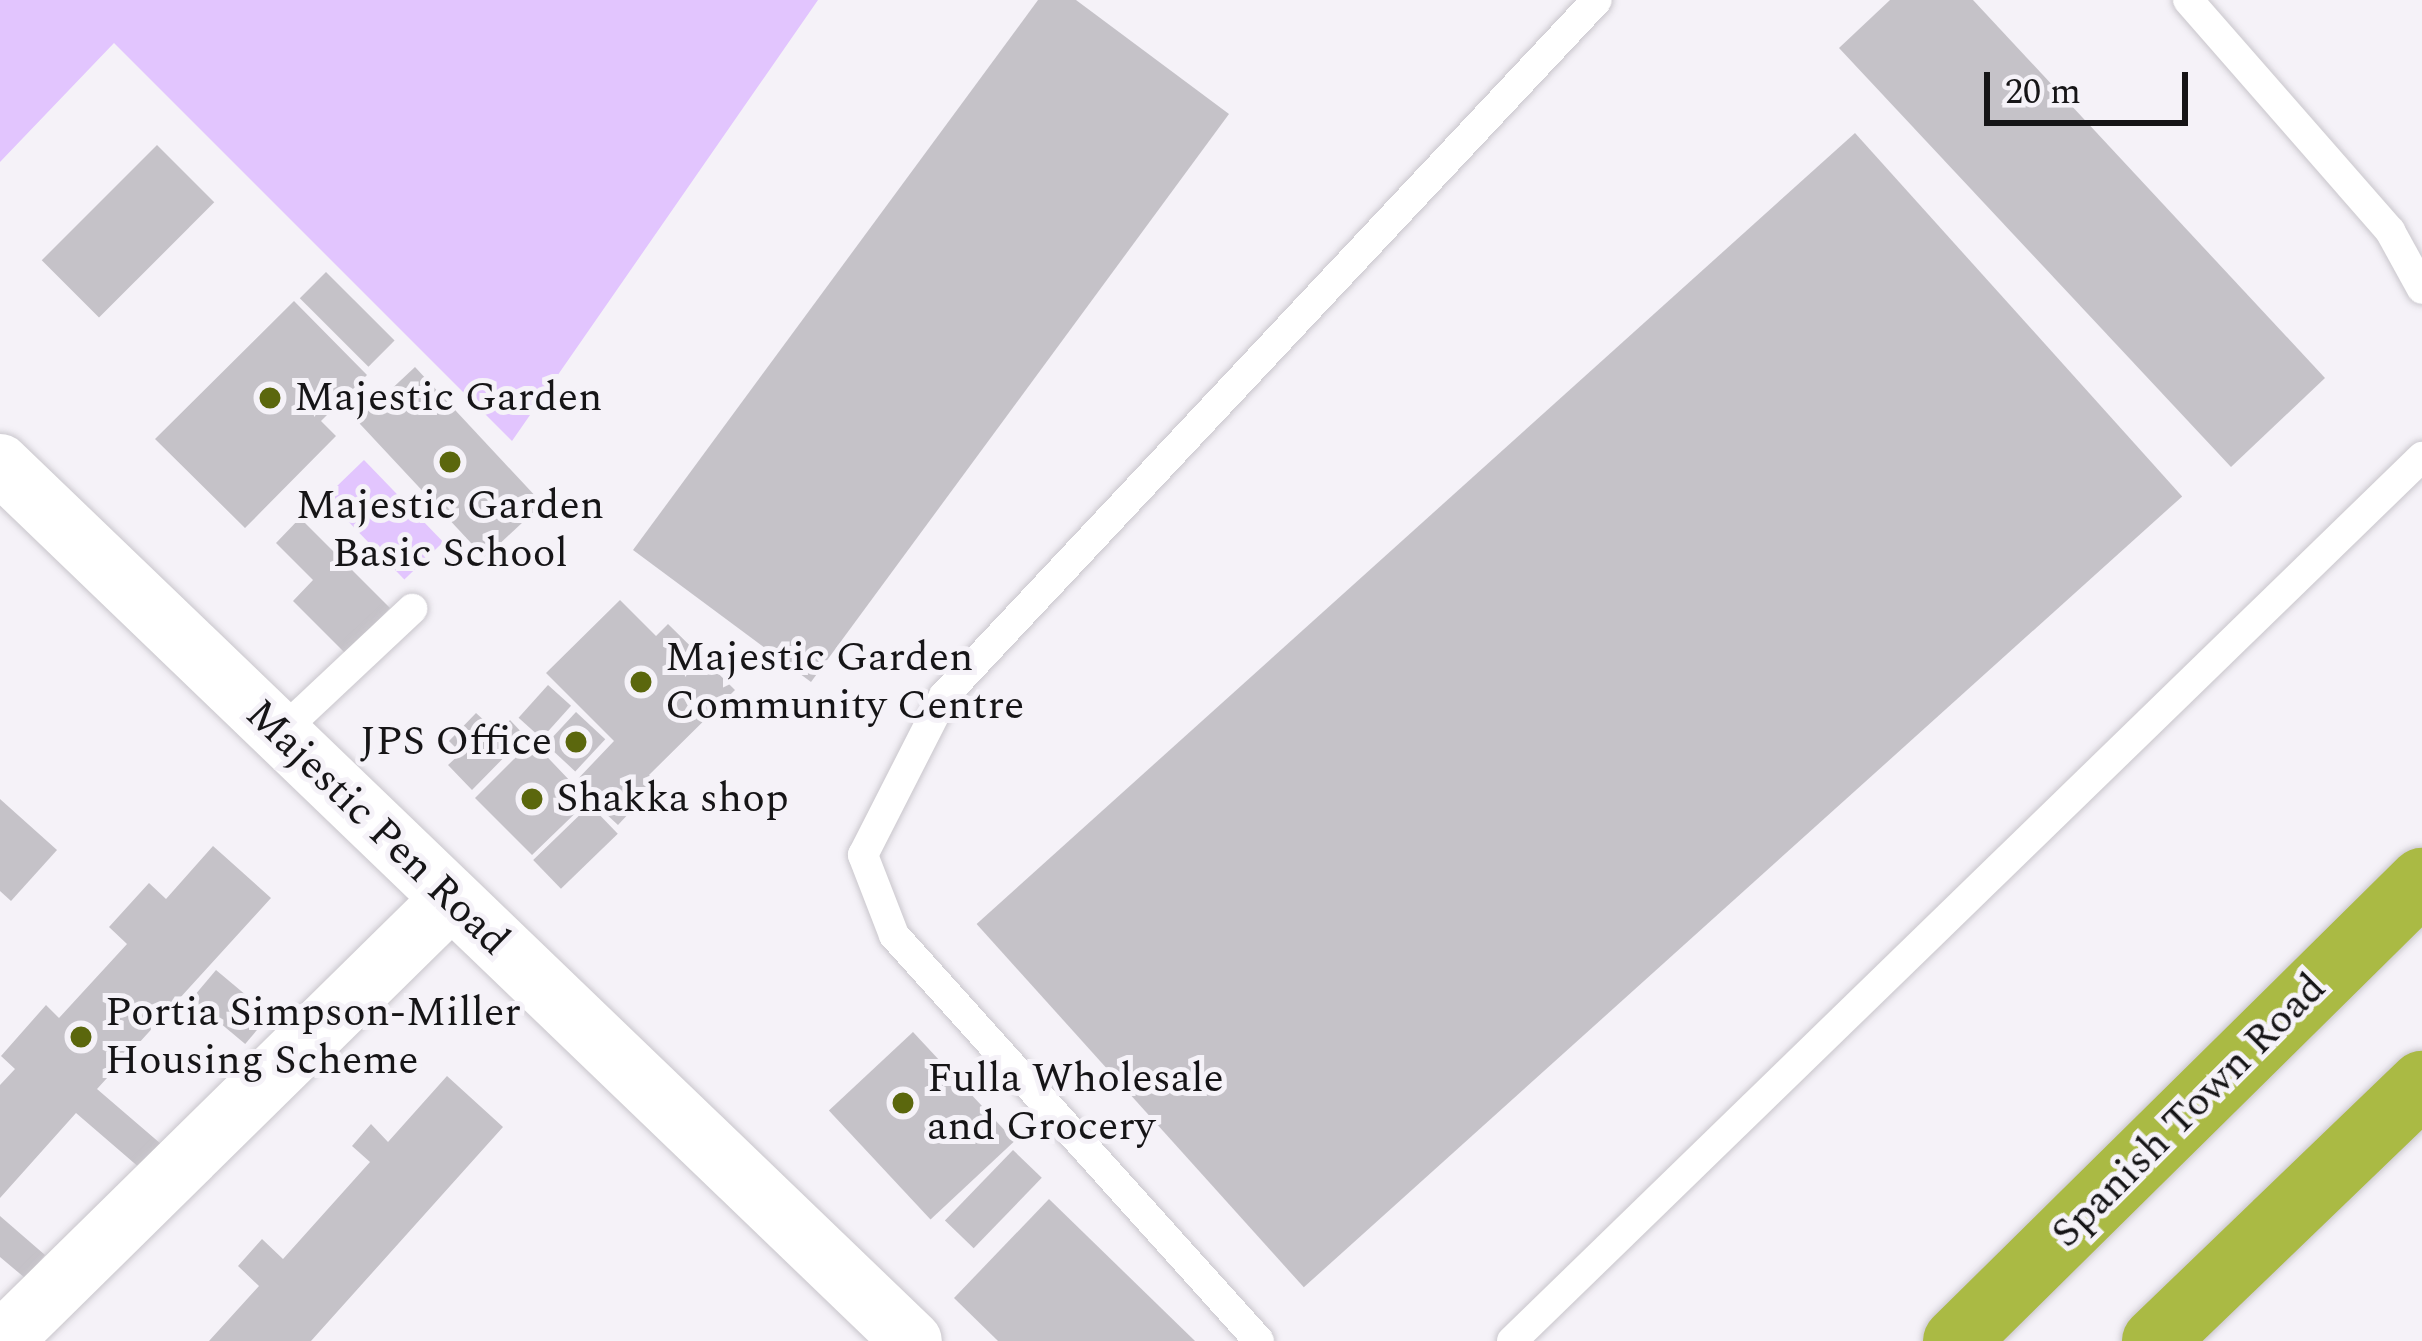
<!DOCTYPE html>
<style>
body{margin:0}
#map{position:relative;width:2422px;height:1341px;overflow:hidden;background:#f5f2f8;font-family:Spectral,serif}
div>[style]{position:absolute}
.green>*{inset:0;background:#e2c5fe;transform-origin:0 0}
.building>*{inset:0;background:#c5c2c8;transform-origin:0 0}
.roads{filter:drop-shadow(0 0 3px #c9c6cc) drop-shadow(0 0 3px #c9c6cc)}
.service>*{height:30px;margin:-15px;padding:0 15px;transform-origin:15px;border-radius:15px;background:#fff}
.minor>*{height:60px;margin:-30px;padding:0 30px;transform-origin:30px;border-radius:30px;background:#fff}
.trunk>*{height:66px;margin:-33px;padding:0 33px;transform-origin:33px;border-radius:33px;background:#aaba44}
.dots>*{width:33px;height:33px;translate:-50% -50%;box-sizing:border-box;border:6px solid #f5f2f8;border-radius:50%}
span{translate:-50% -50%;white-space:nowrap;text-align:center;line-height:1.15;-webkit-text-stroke:10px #f5f2f8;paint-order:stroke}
.poi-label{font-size:42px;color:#161517}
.left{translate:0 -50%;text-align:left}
.right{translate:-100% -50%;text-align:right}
.street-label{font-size:42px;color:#161517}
.scale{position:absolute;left:1984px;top:72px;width:204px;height:54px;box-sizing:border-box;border:6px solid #161517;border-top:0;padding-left:15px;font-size:36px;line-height:42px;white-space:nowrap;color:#161517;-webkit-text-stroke:9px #f5f2f8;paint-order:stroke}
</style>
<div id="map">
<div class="green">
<div style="clip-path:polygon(0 0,818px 0,512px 441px,114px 43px,0 162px)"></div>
<div style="left:364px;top:460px;width:114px;height:54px;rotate:46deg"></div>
</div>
<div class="building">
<div style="clip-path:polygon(1038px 0,1076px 0,1229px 114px,811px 682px,633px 550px)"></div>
<div style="clip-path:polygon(1890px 0,1973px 0,2325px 378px,2231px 467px,1839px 48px)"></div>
<div style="left:1855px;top:133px;width:489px;height:1182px;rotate:48deg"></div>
<div style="left:157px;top:145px;width:81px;height:163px;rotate:45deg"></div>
<div style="left:326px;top:272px;width:97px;height:37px;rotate:45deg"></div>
<div style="clip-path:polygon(294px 301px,367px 375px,321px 421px,336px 436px,245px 528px,155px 439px)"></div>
<div style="left:415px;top:367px;width:187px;height:79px;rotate:47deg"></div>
<div style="clip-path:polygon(300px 518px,390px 608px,346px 654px,293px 601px,313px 580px,276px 543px)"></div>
<div style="clip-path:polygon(620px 600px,656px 636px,668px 624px,735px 690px,649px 775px,657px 783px,618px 825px,590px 799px,532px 855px,475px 798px,532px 741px,573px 784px,614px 741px,546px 673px)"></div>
<div style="left:548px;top:685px;width:31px;height:44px;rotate:42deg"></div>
<div style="left:576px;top:712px;width:40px;height:44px;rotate:43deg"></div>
<div style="clip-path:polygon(476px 713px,498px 733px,510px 720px,525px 736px,472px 790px,448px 765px,461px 753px,449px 741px)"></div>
<div style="clip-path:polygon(0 799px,57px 850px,11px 901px,0 891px)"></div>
<div style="left:590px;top:805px;width:40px;height:79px;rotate:46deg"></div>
<div style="clip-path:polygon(213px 846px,271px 898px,97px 1089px,161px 1144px,141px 1169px,76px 1113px,0 1198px,0 1085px,15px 1069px,1px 1056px,46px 1005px,59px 1018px,127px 944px,109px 927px,149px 883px,166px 899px)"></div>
<div style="left:216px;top:970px;width:70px;height:38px;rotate:40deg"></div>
<div style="left:913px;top:1032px;width:149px;height:115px;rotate:47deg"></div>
<div style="clip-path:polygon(447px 1076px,503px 1127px,311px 1341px,209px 1341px,259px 1286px,238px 1266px,262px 1239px,283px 1259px,370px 1162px,352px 1146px,371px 1124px,388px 1142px)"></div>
<div style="left:1013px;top:1150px;width:40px;height:98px;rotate:44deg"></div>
<div style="clip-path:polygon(1049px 1199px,1195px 1341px,998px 1341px,954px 1298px)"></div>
<div style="clip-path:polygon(0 1216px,45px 1255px,25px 1278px,0 1257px)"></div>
</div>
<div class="roads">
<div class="service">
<div style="left:2188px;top:0;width:307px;rotate:48.8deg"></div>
<div style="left:2390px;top:231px;width:66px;rotate:61.1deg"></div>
<div style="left:279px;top:734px;width:183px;rotate:-43.2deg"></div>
<div style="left:1259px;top:1341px;width:546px;rotate:-131.96deg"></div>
<div style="left:894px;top:935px;width:86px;rotate:-111.2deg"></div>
<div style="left:863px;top:855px;width:178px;rotate:-63deg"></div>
<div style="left:944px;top:696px;width:954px;rotate:-46.83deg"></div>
<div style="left:1512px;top:1341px;width:1269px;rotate:-44.17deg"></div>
</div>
<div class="minor">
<div style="left:0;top:464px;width:1265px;rotate:43.88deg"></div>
<div style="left:2px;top:1341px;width:630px;rotate:-44.55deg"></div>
</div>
<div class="trunk">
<div style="left:1956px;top:1341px;width:655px;rotate:-44.63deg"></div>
<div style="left:2155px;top:1341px;width:371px;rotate:-43.9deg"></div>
</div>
</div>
<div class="dots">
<div style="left:270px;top:398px;background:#5b670d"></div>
<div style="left:450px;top:462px;background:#5b670d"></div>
<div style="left:641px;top:682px;background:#5b670d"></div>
<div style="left:576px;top:742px;background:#5b670d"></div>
<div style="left:532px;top:799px;background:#5b670d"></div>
<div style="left:81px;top:1037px;background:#5b670d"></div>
<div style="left:903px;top:1103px;background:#5b670d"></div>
</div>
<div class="poi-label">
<span class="left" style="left:294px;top:398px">Majestic Garden</span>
<span style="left:450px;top:530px">Majestic Garden<br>Basic School</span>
<span class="left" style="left:665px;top:682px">Majestic Garden<br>Community Centre</span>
<span class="right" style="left:552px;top:742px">JPS Office</span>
<span class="left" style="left:556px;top:799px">Shakka shop</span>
<span class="left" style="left:105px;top:1037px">Portia Simpson-Miller<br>Housing Scheme</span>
<span class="left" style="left:927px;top:1103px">Fulla Wholesale<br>and Grocery</span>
</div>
<div class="street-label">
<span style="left:377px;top:828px;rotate:44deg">Majestic Pen Road</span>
<span style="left:2189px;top:1111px;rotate:-45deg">Spanish Town Road</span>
</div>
<div class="scale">20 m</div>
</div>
